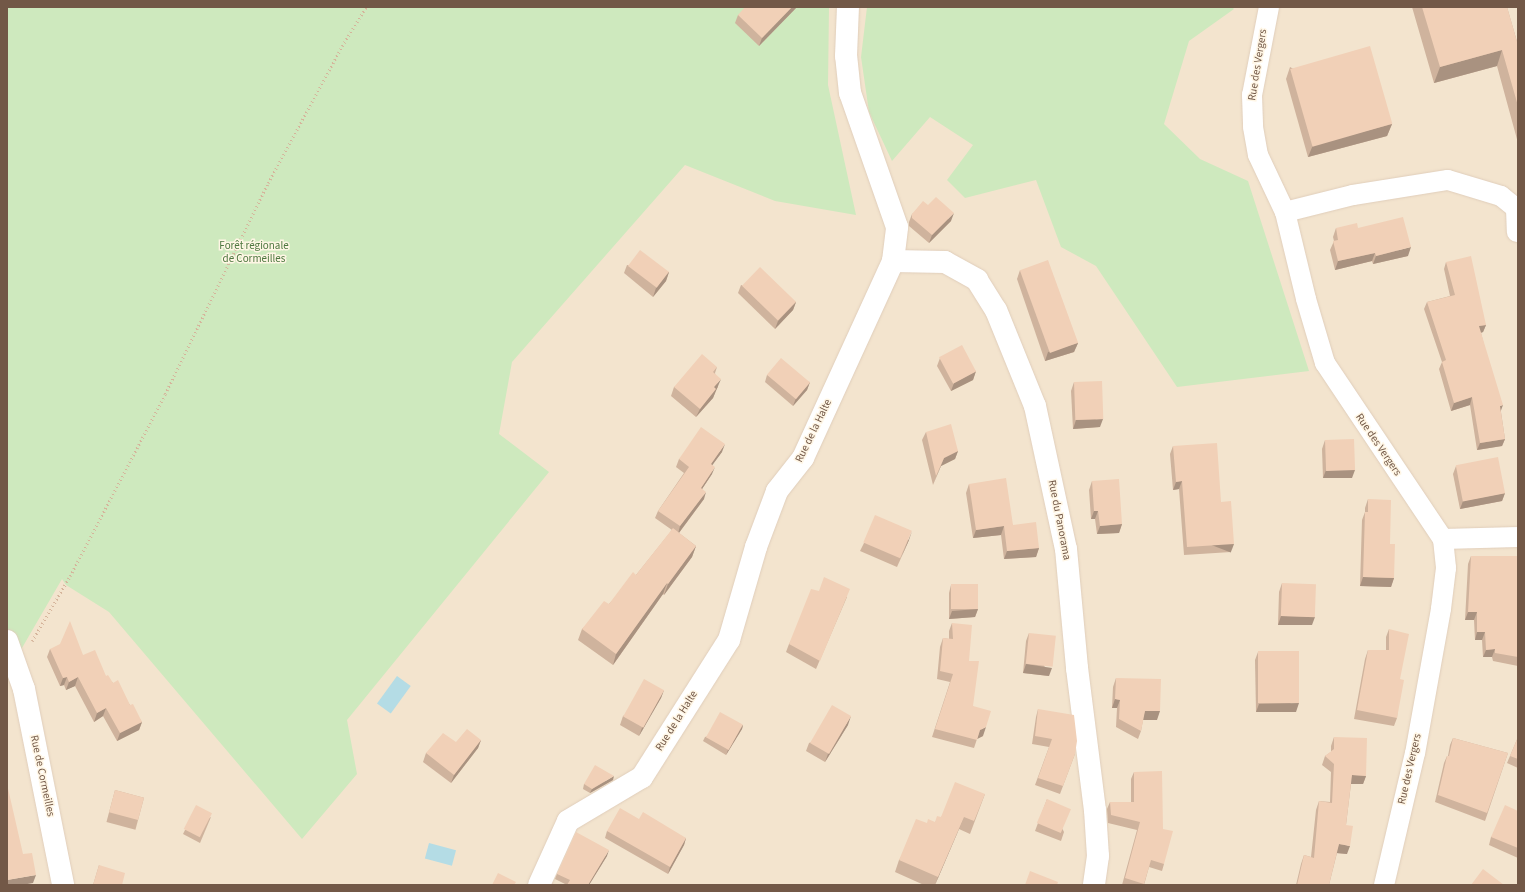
<!DOCTYPE html>
<meta charset="utf-8">
<style>
body{margin:0}
#map{position:relative;width:1525px;height:892px;overflow:hidden;background:#fcf2df;font-family:"Source Sans 3",sans-serif}
div>[style]{position:absolute}
.residential>*{inset:0;background:#f3e4ce;transform-origin:0 0}
.green>*{inset:0;background:#cee9be}
.water>*{inset:0;background:#b4dce5;transform-origin:0 0}
.path>*{height:2.5px;margin-top:-1.25px;transform-origin:0;background:repeating-linear-gradient(90deg,#d5b49b 0 1px,transparent 0 4px)}
.roads{filter:drop-shadow(0 0 1px #e0cebb) drop-shadow(0 0 1px #e0cebb)}
.minor>*{height:20px;margin:-10px;padding:0 10px;transform-origin:10px;border-radius:10px;background:#fff}
.tertiary>*{height:22px;margin:-11px;padding:0 11px;transform-origin:11px;border-radius:11px;background:#fff}
.wall>*{inset:0;background:#cfb39d;transform-origin:0 0}
.shaded-wall>*{inset:0;background:#a99280;transform-origin:0 0}
.building>*{inset:0;background:#f1d0b7;transform-origin:0 0}
span{translate:-50% -50%;white-space:nowrap;text-align:center;line-height:1.15;-webkit-text-stroke:3px #fff6e5;paint-order:stroke}
.street-label{font-size:11px;color:#725847}
.park-label{font-size:11px;color:#4e7840}
.frame{position:absolute;inset:0;border:8px solid #725847;pointer-events:none}
</style>
<div id="map">
<div class="residential">
<div style="left:7px;top:7px;width:1511px;height:878px"></div>
</div>
<div class="green">
<div style="clip-path:polygon(7px 7px,829px 7px,828px 85px,856px 215px,775px 201px,685px 165px,512px 362px,499px 434px,549px 472px,347px 720px,357px 774px,302px 839px,109px 612px,66px 585px,62px 579px,15px 660px,7px 641px)"></div>
<div style="clip-path:polygon(867px 7px,1232px 7px,1234px 9px,1189px 41px,1164px 124px,1200px 159px,1248px 181px,1309px 371px,1177px 387px,1096px 266px,1061px 247px,1036px 180px,965px 198px,947px 180px,973px 145px,930px 117px,892px 161px,869px 112px,861px 57px)"></div>
</div>
<div class="water">
<div style="left:397px;top:676px;width:17px;height:34px;rotate:36deg"></div>
<div style="left:429px;top:843px;width:28px;height:16px;rotate:15deg"></div>
</div>
<div class="path">
<div style="left:32px;top:641px;width:75px;rotate:-59.7deg"></div>
<div style="left:70px;top:576px;width:205px;rotate:-62.4deg"></div>
<div style="left:165px;top:394px;width:235px;rotate:-64deg"></div>
<div style="left:268px;top:183px;width:156px;rotate:-61.6deg"></div>
<div style="left:342px;top:46px;width:46px;rotate:-58.4deg"></div>
</div>
<div class="roads">
<div class="minor">
<div style="left:1269px;top:7px;width:90px;rotate:100.9deg"></div>
<div style="left:1252px;top:95px;width:32px;rotate:88deg"></div>
<div style="left:1253px;top:127px;width:28px;rotate:80deg"></div>
<div style="left:1258px;top:155px;width:63px;rotate:64.7deg"></div>
<div style="left:1285px;top:212px;width:89px;rotate:76.4deg"></div>
<div style="left:1306px;top:299px;width:67px;rotate:73.5deg"></div>
<div style="left:1325px;top:363px;width:212px;rotate:56.2deg"></div>
<div style="left:1443px;top:539px;width:29px;rotate:84deg"></div>
<div style="left:1446px;top:568px;width:41px;rotate:97deg"></div>
<div style="left:1441px;top:609px;width:146px;rotate:100.2deg"></div>
<div style="left:1415px;top:753px;width:136px;rotate:103.2deg"></div>
<div style="left:1285px;top:212px;width:70px;rotate:-14deg"></div>
<div style="left:1353px;top:195px;width:96px;rotate:-9deg"></div>
<div style="left:1448px;top:180px;width:55px;rotate:16.8deg"></div>
<div style="left:1501px;top:196px;width:19px;rotate:39deg"></div>
<div style="left:1516px;top:208px;width:24px;rotate:88deg"></div>
<div style="left:1443px;top:539px;width:75px;rotate:-1.5deg"></div>
</div>
<div class="tertiary">
<div style="left:893px;top:261px;width:52px;rotate:1.1deg"></div>
<div style="left:945px;top:262px;width:37px;rotate:29deg"></div>
<div style="left:977px;top:280px;width:36px;rotate:58deg"></div>
<div style="left:996px;top:310px;width:104px;rotate:67.9deg"></div>
<div style="left:1035px;top:406px;width:146px;rotate:77.8deg"></div>
<div style="left:1066px;top:549px;width:120px;rotate:84.7deg"></div>
<div style="left:1077px;top:668px;width:143px;rotate:82.8deg"></div>
<div style="left:1095px;top:810px;width:46px;rotate:86.3deg"></div>
<div style="left:1098px;top:856px;width:29px;rotate:98deg"></div>
<div style="left:7px;top:641px;width:51px;rotate:70.5deg"></div>
<div style="left:24px;top:689px;width:200px;rotate:78.7deg"></div>
<div style="left:539px;top:885px;width:70px;rotate:-65.6deg"></div>
<div style="left:568px;top:821px;width:86px;rotate:-30.7deg"></div>
<div style="left:642px;top:777px;width:162px;rotate:-57.6deg"></div>
<div style="left:729px;top:640px;width:97px;rotate:-73.8deg"></div>
<div style="left:756px;top:547px;width:60px;rotate:-69.4deg"></div>
<div style="left:777px;top:491px;width:42px;rotate:-51.8deg"></div>
<div style="left:803px;top:458px;width:217px;rotate:-65.4deg"></div>
<div style="left:893px;top:261px;width:34px;rotate:-83deg"></div>
<div style="left:897px;top:227px;width:142px;rotate:-109.3deg"></div>
<div style="left:850px;top:93px;width:37px;rotate:-96deg"></div>
<div style="left:846px;top:56px;width:49px;rotate:-87.7deg"></div>
</div>
</div>
<div class="wall">
<div style="clip-path:polygon(797px 7px,759px 46px,735px 23px,738px 15px)"></div>
<div style="clip-path:polygon(1412px 7px,1507px 7px,1518px 45px,1518px 143px,1497px 66px,1434px 83px)"></div>
<div style="clip-path:polygon(1290px 67px,1392px 124px,1387px 136px,1308px 157px,1286px 79px)"></div>
<div style="clip-path:polygon(928px 205px,951px 221px,929px 243px,909px 226px,909px 222px,912px 214px)"></div>
<div style="clip-path:polygon(1336px 228px,1358px 228px,1408px 256px,1373px 264px,1372px 261px,1335px 270px,1330px 250px,1334px 241px,1333px 237px)"></div>
<div style="clip-path:polygon(1446px 262px,1486px 325px,1483px 332px,1481px 333px,1501px 412px,1505px 439px,1502px 446px,1477px 450px,1470px 405px,1451px 411px,1439px 369px,1442px 362px,1424px 309px,1427px 302px,1450px 296px,1444px 269px)"></div>
<div style="clip-path:polygon(627px 265px,669px 272px,666px 281px,653px 297px,624px 273px)"></div>
<div style="clip-path:polygon(1020px 270px,1078px 343px,1074px 352px,1045px 361px,1017px 279px)"></div>
<div style="clip-path:polygon(741px 285px,796px 302px,793px 310px,775px 329px,738px 293px)"></div>
<div style="clip-path:polygon(940px 358px,976px 371px,973px 380px,951px 391px,937px 366px)"></div>
<div style="clip-path:polygon(717px 367px,715px 373px,718px 387px,716px 390px,713px 398px,696px 417px,671px 396px,674px 387px)"></div>
<div style="clip-path:polygon(767px 375px,810px 382px,807px 390px,793px 406px,765px 382px)"></div>
<div style="clip-path:polygon(1074px 382px,1100px 427px,1073px 429px,1071px 391px)"></div>
<div style="clip-path:polygon(926px 432px,958px 451px,955px 459px,941px 466px,933px 485px,922px 440px)"></div>
<div style="clip-path:polygon(1325px 440px,1352px 478px,1323px 478px,1322px 449px)"></div>
<div style="clip-path:polygon(1173px 446px,1221px 502px,1231px 552px,1184px 555px,1179px 489px,1173px 490px,1170px 454px)"></div>
<div style="clip-path:polygon(722px 452px,712px 465px,712px 474px,702px 489px,704px 499px,679px 533px,696px 546px,692px 557px,664px 595px,663px 594px,613px 665px,578px 640px,582px 629px,609px 604px,636px 575px,672px 530px,655px 518px,658px 511px,684px 473px,676px 467px,679px 459px)"></div>
<div style="clip-path:polygon(1456px 466px,1505px 493px,1502px 501px,1460px 509px,1453px 474px)"></div>
<div style="clip-path:polygon(1092px 481px,1122px 524px,1119px 533px,1097px 534px,1095px 519px,1091px 519px,1089px 490px)"></div>
<div style="clip-path:polygon(969px 484px,1013px 525px,1039px 548px,1036px 557px,1004px 559px,1001px 535px,973px 538px,966px 493px)"></div>
<div style="clip-path:polygon(1368px 499px,1390px 544px,1394px 578px,1391px 587px,1360px 586px,1362px 520px,1365px 512px,1365px 508px)"></div>
<div style="clip-path:polygon(909px 540px,897px 567px,860px 551px,864px 543px)"></div>
<div style="clip-path:polygon(1471px 556px,1518px 556px,1518px 666px,1493px 661px,1492px 657px,1483px 657px,1482px 640px,1475px 640px,1474px 620px,1465px 620px,1468px 564px)"></div>
<div style="clip-path:polygon(1282px 583px,1312px 625px,1278px 625px,1279px 592px)"></div>
<div style="clip-path:polygon(951px 585px,978px 609px,975px 617px,949px 619px,949px 593px)"></div>
<div style="clip-path:polygon(819px 591px,847px 597px,816px 669px,786px 652px,789px 644px)"></div>
<div style="clip-path:polygon(952px 623px,969px 661px,973px 706px,983px 736px,977px 739px,974px 748px,932px 737px,950px 682px,937px 679px,940px 647px,943px 638px,949px 639px,949px 631px)"></div>
<div style="clip-path:polygon(1389px 629px,1400px 679px,1397px 718px,1394px 726px,1354px 719px,1365px 659px,1368px 650px,1386px 650px,1386px 637px)"></div>
<div style="clip-path:polygon(1029px 633px,1049px 676px,1023px 673px,1026px 641px)"></div>
<div style="clip-path:polygon(50px 649px,83px 655px,113px 683px,130px 705px,142px 722px,139px 730px,117px 741px,103px 716px,94px 722px,75px 686px,66px 690px,64px 685px,60px 686px,47px 657px)"></div>
<div style="clip-path:polygon(1258px 652px,1296px 712px,1256px 712px,1255px 660px)"></div>
<div style="clip-path:polygon(1116px 678px,1157px 720px,1143px 720px,1141px 731px,1138px 739px,1116px 727px,1117px 708px,1112px 708px,1113px 687px)"></div>
<div style="clip-path:polygon(664px 690px,661px 698px,639px 736px,620px 725px,623px 716px)"></div>
<div style="clip-path:polygon(1038px 709px,1075px 754px,1060px 794px,1035px 785px,1049px 747px,1032px 744px,1036px 717px)"></div>
<div style="clip-path:polygon(743px 725px,742px 729px,726px 755px,703px 741px,705px 737px)"></div>
<div style="clip-path:polygon(848px 725px,825px 762px,806px 751px,809px 743px)"></div>
<div style="clip-path:polygon(1334px 737px,1366px 776px,1363px 784px,1351px 784px,1346px 825px,1347px 854px,1337px 853px,1329px 885px,1296px 885px,1301px 864px,1304px 855px,1311px 857px,1316px 810px,1319px 801px,1330px 802px,1331px 772px,1322px 765px,1325px 756px,1331px 752px,1331px 746px)"></div>
<div style="clip-path:polygon(1518px 737px,1518px 768px,1507px 763px)"></div>
<div style="clip-path:polygon(1453px 738px,1508px 753px,1485px 821px,1435px 802px,1444px 763px,1447px 756px,1448px 756px,1450px 745px)"></div>
<div style="clip-path:polygon(481px 740px,478px 748px,451px 783px,423px 762px,426px 753px,456px 742px)"></div>
<div style="clip-path:polygon(1134px 772px,1163px 829px,1164px 864px,1162px 871px,1149px 867px,1144px 885px,1122px 885px,1137px 830px,1108px 823px,1107px 809px,1110px 802px,1131px 802px,1131px 779px)"></div>
<div style="clip-path:polygon(613px 780px,590px 793px,583px 789px,584px 784px)"></div>
<div style="left:115px;top:790px;width:30px;height:33px;rotate:15deg"></div>
<div style="clip-path:polygon(985px 794px,970px 834px,959px 829px,935px 885px,924px 885px,895px 872px,899px 860px,927px 823px,935px 822px,941px 817px)"></div>
<div style="clip-path:polygon(1047px 799px,1064px 832px,1061px 841px,1035px 831px)"></div>
<div style="clip-path:polygon(1518px 811px,1518px 858px,1489px 845px,1491px 837px)"></div>
<div style="clip-path:polygon(211px 817px,200px 843px,183px 834px,185px 830px)"></div>
<div style="clip-path:polygon(607px 831px,686px 838px,684px 845px,668px 874px,605px 838px)"></div>
<div style="clip-path:polygon(607px 856px,589px 885px,567px 885px,555px 879px,557px 874px)"></div>
<div style="clip-path:polygon(99px 865px,122px 885px,93px 885px)"></div>
</div>
<div class="shaded-wall">
<div style="clip-path:polygon(792px 7px,797px 7px,759px 46px,762px 38px)"></div>
<div style="clip-path:polygon(1502px 50px,1497px 66px,1434px 83px,1440px 67px)"></div>
<div style="clip-path:polygon(1392px 124px,1387px 136px,1308px 157px,1313px 145px)"></div>
<div style="clip-path:polygon(954px 213px,951px 221px,929px 243px,932px 235px)"></div>
<div style="clip-path:polygon(1411px 247px,1408px 256px,1373px 264px,1376px 256px)"></div>
<div style="clip-path:polygon(1375px 253px,1372px 261px,1335px 270px,1338px 261px)"></div>
<div style="clip-path:polygon(669px 272px,666px 281px,653px 297px,656px 288px)"></div>
<div style="clip-path:polygon(796px 302px,793px 310px,775px 329px,778px 321px)"></div>
<div style="clip-path:polygon(1486px 325px,1483px 332px,1476px 334px,1479px 326px)"></div>
<div style="clip-path:polygon(1078px 343px,1074px 352px,1045px 361px,1048px 352px)"></div>
<div style="clip-path:polygon(976px 371px,973px 380px,951px 391px,954px 383px)"></div>
<div style="clip-path:polygon(721px 379px,713px 398px,696px 417px,700px 409px,714px 387px)"></div>
<div style="clip-path:polygon(810px 382px,807px 390px,793px 406px,796px 398px)"></div>
<div style="clip-path:polygon(1472px 397px,1470px 405px,1451px 411px,1454px 403px)"></div>
<div style="clip-path:polygon(1503px 405px,1500px 413px,1500px 406px)"></div>
<div style="clip-path:polygon(1103px 419px,1100px 427px,1073px 429px,1076px 420px)"></div>
<div style="clip-path:polygon(1505px 439px,1502px 446px,1477px 450px,1480px 443px)"></div>
<div style="clip-path:polygon(725px 444px,722px 452px,708px 471px,711px 464px)"></div>
<div style="clip-path:polygon(958px 451px,955px 459px,941px 466px,933px 485px,944px 458px)"></div>
<div style="clip-path:polygon(715px 467px,712px 474px,698px 495px,701px 488px)"></div>
<div style="clip-path:polygon(1326px 470px,1355px 470px,1352px 478px,1323px 478px)"></div>
<div style="clip-path:polygon(1182px 481px,1179px 489px,1173px 490px,1176px 482px)"></div>
<div style="clip-path:polygon(706px 492px,704px 499px,678px 534px,680px 526px)"></div>
<div style="clip-path:polygon(1505px 493px,1502px 501px,1460px 509px,1463px 501px)"></div>
<div style="clip-path:polygon(1094px 511px,1098px 511px,1095px 519px,1091px 519px)"></div>
<div style="clip-path:polygon(1122px 524px,1119px 533px,1097px 534px,1100px 526px)"></div>
<div style="clip-path:polygon(1004px 526px,1001px 535px,973px 538px,976px 530px)"></div>
<div style="clip-path:polygon(912px 531px,909px 540px,897px 567px,901px 558px)"></div>
<div style="left:1234px;top:544px;width:9px;height:47px;rotate:111deg"></div>
<div style="clip-path:polygon(696px 546px,692px 557px,664px 595px,668px 584px)"></div>
<div style="clip-path:polygon(1039px 548px,1036px 557px,1004px 559px,1007px 551px)"></div>
<div style="clip-path:polygon(1363px 577px,1394px 578px,1391px 587px,1360px 586px)"></div>
<div style="clip-path:polygon(667px 583px,663px 594px,613px 665px,616px 654px)"></div>
<div style="clip-path:polygon(978px 609px,975px 617px,949px 619px,952px 611px)"></div>
<div style="clip-path:polygon(1468px 612px,1477px 612px,1474px 620px,1465px 620px)"></div>
<div style="clip-path:polygon(1281px 616px,1315px 617px,1312px 625px,1278px 625px)"></div>
<div style="clip-path:polygon(1477px 632px,1485px 632px,1482px 640px,1475px 640px)"></div>
<div style="clip-path:polygon(1495px 649px,1492px 657px,1483px 657px,1486px 650px)"></div>
<div style="clip-path:polygon(1026px 664px,1052px 668px,1049px 676px,1023px 673px)"></div>
<div style="clip-path:polygon(67px 677px,64px 685px,60px 686px,63px 678px)"></div>
<div style="clip-path:polygon(78px 677px,75px 686px,66px 690px,69px 682px)"></div>
<div style="clip-path:polygon(664px 690px,661px 698px,639px 736px,642px 728px)"></div>
<div style="clip-path:polygon(1115px 699px,1120px 700px,1117px 708px,1112px 708px)"></div>
<div style="clip-path:polygon(1299px 703px,1296px 712px,1256px 712px,1259px 704px)"></div>
<div style="clip-path:polygon(106px 708px,103px 716px,94px 722px,97px 713px)"></div>
<div style="clip-path:polygon(1145px 711px,1160px 711px,1157px 720px,1142px 720px)"></div>
<div style="clip-path:polygon(851px 716px,848px 725px,825px 762px,828px 754px)"></div>
<div style="clip-path:polygon(142px 722px,139px 730px,117px 741px,120px 733px)"></div>
<div style="clip-path:polygon(743px 725px,742px 729px,726px 755px,728px 750px)"></div>
<div style="clip-path:polygon(986px 727px,983px 736px,977px 739px,980px 730px)"></div>
<div style="clip-path:polygon(481px 740px,478px 748px,451px 783px,454px 775px)"></div>
<div style="clip-path:polygon(1352px 775px,1366px 776px,1363px 784px,1349px 784px)"></div>
<div style="clip-path:polygon(614px 776px,613px 780px,590px 793px,592px 789px)"></div>
<div style="clip-path:polygon(964px 817px,959px 829px,935px 885px,938px 877px)"></div>
<div style="clip-path:polygon(686px 838px,684px 845px,668px 874px,670px 867px)"></div>
<div style="clip-path:polygon(1339px 844px,1350px 846px,1347px 854px,1336px 853px)"></div>
<div style="clip-path:polygon(609px 850px,607px 856px,589px 885px,588px 885px)"></div>
<div style="clip-path:polygon(36px 875px,33px 883px,22px 885px,7px 885px,7px 880px)"></div>
</div>
<div class="building">
<div style="clip-path:polygon(745px 7px,792px 7px,762px 38px,738px 15px)"></div>
<div style="clip-path:polygon(1422px 7px,1507px 7px,1518px 45px,1518px 106px,1502px 50px,1440px 67px)"></div>
<div style="left:1370px;top:46px;width:81px;height:83px;rotate:74deg"></div>
<div style="clip-path:polygon(936px 197px,954px 213px,932px 235px,912px 218px,912px 214px,923px 201px,928px 205px)"></div>
<div style="clip-path:polygon(1403px 217px,1411px 247px,1376px 256px,1375px 253px,1338px 261px,1333px 241px,1338px 240px,1336px 228px,1357px 223px,1358px 228px)"></div>
<div style="left:640px;top:250px;width:36px;height:20px;rotate:37deg"></div>
<div style="clip-path:polygon(1471px 256px,1486px 325px,1479px 326px,1503px 405px,1500px 406px,1505px 439px,1480px 443px,1472px 397px,1454px 403px,1442px 362px,1446px 360px,1427px 302px,1455px 295px,1446px 262px)"></div>
<div style="left:1048px;top:260px;width:88px;height:30px;rotate:70deg"></div>
<div style="left:760px;top:267px;width:50px;height:26px;rotate:44deg"></div>
<div style="left:962px;top:345px;width:30px;height:26px;rotate:62deg"></div>
<div style="clip-path:polygon(702px 354px,717px 367px,713px 372px,721px 379px,714px 387px,716px 389px,700px 409px,674px 387px)"></div>
<div style="left:781px;top:358px;width:38px;height:22px;rotate:40deg"></div>
<div style="left:1102px;top:381px;width:38px;height:28px;rotate:88deg"></div>
<div style="clip-path:polygon(951px 424px,958px 451px,944px 458px,936px 476px,926px 432px)"></div>
<div style="clip-path:polygon(701px 427px,725px 444px,711px 464px,715px 467px,701px 488px,706px 492px,680px 526px,658px 511px,689px 467px,679px 459px)"></div>
<div style="left:1354px;top:439px;width:31px;height:29px;rotate:88deg"></div>
<div style="clip-path:polygon(1217px 443px,1221px 502px,1231px 501px,1234px 544px,1187px 547px,1182px 481px,1176px 482px,1173px 446px)"></div>
<div style="left:1498px;top:457px;width:37px;height:43px;rotate:79deg"></div>
<div style="clip-path:polygon(1006px 478px,1013px 525px,1036px 522px,1039px 548px,1007px 551px,1004px 526px,976px 530px,969px 484px)"></div>
<div style="clip-path:polygon(1119px 479px,1122px 524px,1100px 526px,1098px 511px,1094px 511px,1092px 481px)"></div>
<div style="clip-path:polygon(1368px 499px,1391px 500px,1390px 544px,1395px 544px,1394px 578px,1363px 577px,1365px 512px,1368px 512px)"></div>
<div style="left:875px;top:515px;width:40px;height:30px;rotate:23deg"></div>
<div style="clip-path:polygon(673px 528px,696px 546px,668px 584px,667px 583px,616px 654px,582px 629px,604px 601px,609px 604px,633px 572px,636px 575px)"></div>
<div style="clip-path:polygon(1471px 556px,1518px 556px,1518px 657px,1495px 653px,1495px 649px,1486px 650px,1485px 632px,1477px 632px,1477px 612px,1468px 612px)"></div>
<div style="clip-path:polygon(824px 577px,850px 589px,820px 661px,789px 644px,811px 589px,819px 591px)"></div>
<div style="left:1282px;top:583px;width:34px;height:33px;rotate:2deg"></div>
<div style="left:978px;top:584px;width:25px;height:27px;rotate:90deg"></div>
<div style="clip-path:polygon(70px 621px,83px 655px,95px 650px,106px 676px,108px 675px,113px 683px,118px 680px,130px 705px,133px 704px,142px 722px,120px 733px,106px 708px,97px 713px,78px 677px,69px 682px,67px 677px,63px 678px,50px 649px,60px 644px)"></div>
<div style="clip-path:polygon(952px 623px,972px 625px,969px 661px,979px 661px,973px 706px,991px 711px,986px 727px,980px 730px,977px 740px,935px 729px,953px 674px,940px 671px,943px 638px,953px 639px)"></div>
<div style="clip-path:polygon(1389px 629px,1409px 634px,1400px 679px,1404px 680px,1397px 718px,1357px 710px,1368px 650px,1389px 650px)"></div>
<div style="left:1029px;top:633px;width:27px;height:31px;rotate:6deg"></div>
<div style="left:1299px;top:651px;width:52px;height:41px;rotate:90deg"></div>
<div style="clip-path:polygon(1116px 678px,1161px 679px,1160px 711px,1145px 711px,1141px 731px,1119px 719px,1120px 700px,1115px 699px)"></div>
<div style="left:644px;top:679px;width:23px;height:43px;rotate:29deg"></div>
<div style="left:832px;top:705px;width:22px;height:44px;rotate:30deg"></div>
<div style="clip-path:polygon(1038px 709px,1074px 715px,1077px 741px,1075px 754px,1063px 786px,1038px 778px,1052px 739px,1035px 736px)"></div>
<div style="left:720px;top:712px;width:26px;height:29px;rotate:29deg"></div>
<div style="clip-path:polygon(467px 729px,481px 740px,454px 775px,426px 753px,443px 733px,456px 742px)"></div>
<div style="clip-path:polygon(1334px 737px,1367px 738px,1366px 776px,1352px 775px,1346px 825px,1353px 826px,1350px 846px,1339px 844px,1329px 885px,1297px 885px,1304px 855px,1314px 858px,1319px 801px,1332px 803px,1334px 764px,1325px 756px,1334px 749px)"></div>
<div style="clip-path:polygon(1518px 737px,1518px 759px,1510px 756px)"></div>
<div style="clip-path:polygon(1453px 738px,1508px 753px,1487px 813px,1438px 795px,1447px 756px,1449px 756px)"></div>
<div style="clip-path:polygon(595px 765px,614px 776px,592px 789px,584px 784px)"></div>
<div style="clip-path:polygon(1162px 771px,1163px 829px,1173px 831px,1164px 864px,1151px 860px,1144px 884px,1125px 878px,1140px 822px,1111px 815px,1110px 802px,1134px 802px,1134px 772px)"></div>
<div style="clip-path:polygon(955px 782px,985px 794px,974px 821px,964px 817px,938px 877px,899px 860px,916px 819px,927px 823px,928px 819px,935px 822px,937px 816px,941px 817px)"></div>
<div style="clip-path:polygon(7px 784px,23px 854px,32px 853px,36px 875px,7px 880px)"></div>
<div style="left:115px;top:790px;width:30px;height:23px;rotate:15deg"></div>
<div style="left:1047px;top:799px;width:26px;height:26px;rotate:23deg"></div>
<div style="left:196px;top:805px;width:18px;height:27px;rotate:27deg"></div>
<div style="clip-path:polygon(1505px 805px,1518px 811px,1518px 848px,1491px 837px)"></div>
<div style="clip-path:polygon(620px 808px,639px 819px,643px 812px,686px 838px,670px 867px,607px 831px)"></div>
<div style="clip-path:polygon(576px 832px,609px 850px,588px 885px,567px 885px,570px 880px,557px 874px)"></div>
<div style="clip-path:polygon(99px 865px,125px 873px,122px 885px,93px 885px)"></div>
<div style="clip-path:polygon(1483px 869px,1504px 885px,1471px 885px)"></div>
<div style="clip-path:polygon(1030px 871px,1058px 882px,1057px 885px,1025px 885px)"></div>
<div style="clip-path:polygon(498px 873px,516px 882px,514px 885px,492px 885px)"></div>
</div>
<div class="street-label">
<span style="left:1258px;top:65px;rotate:-81deg">Rue des Vergers</span>
<span style="left:814px;top:431px;rotate:-64deg">Rue de la Halte</span>
<span style="left:1378px;top:445px;rotate:56deg">Rue des Vergers</span>
<span style="left:1059px;top:520px;rotate:79deg">Rue du Panorama</span>
<span style="left:677px;top:721px;rotate:-58deg">Rue de la Halte</span>
<span style="left:1410px;top:769px;rotate:-77deg">Rue des Vergers</span>
<span style="left:42px;top:776px;rotate:78deg">Rue de Cormeilles</span>
</div>
<div class="park-label">
<span style="left:254px;top:253px">Forêt régionale<br>de Cormeilles</span>
</div>
<div class="frame"></div>
</div>
